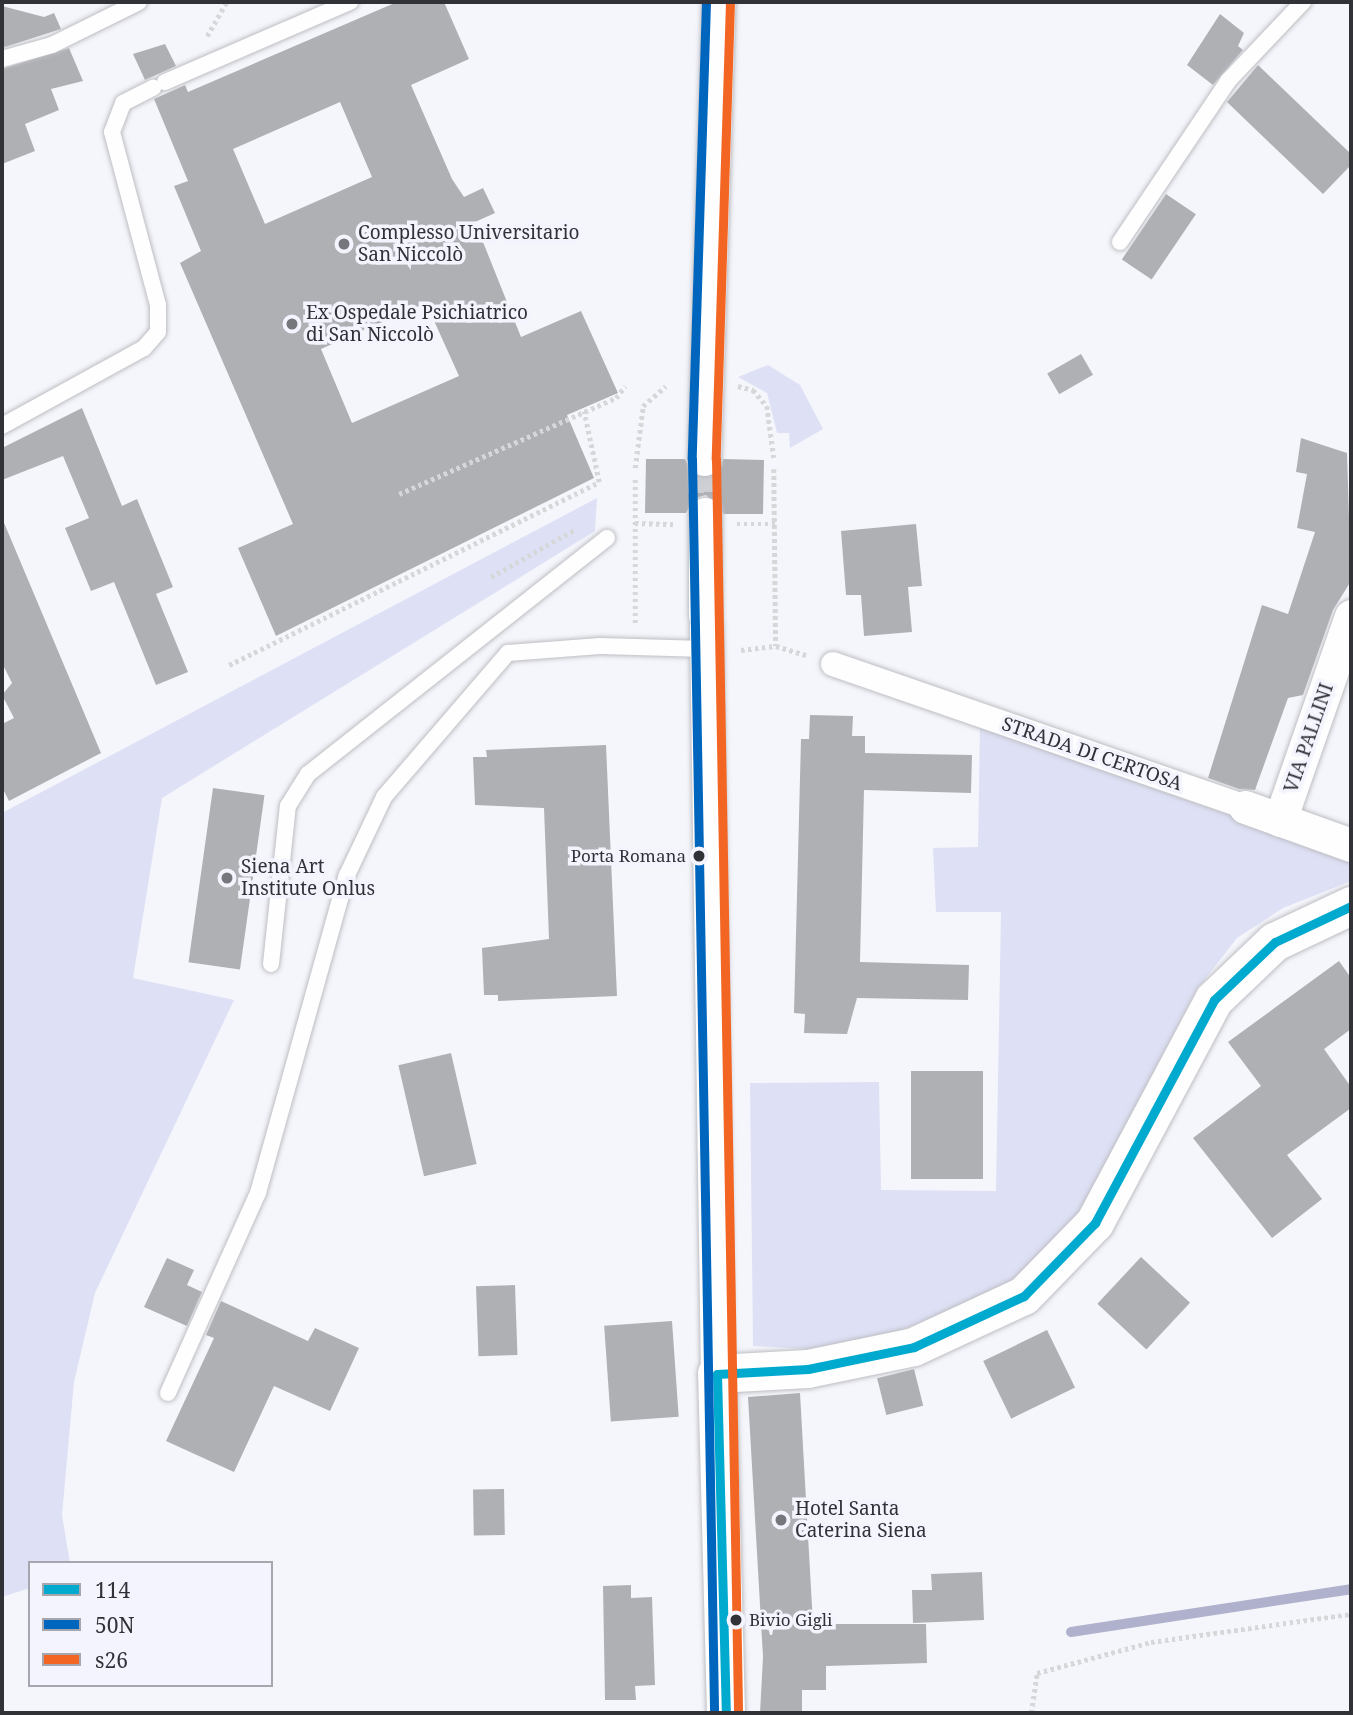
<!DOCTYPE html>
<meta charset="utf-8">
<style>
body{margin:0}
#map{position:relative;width:1353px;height:1715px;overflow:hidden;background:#f5f6fb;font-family:"Noto Serif",serif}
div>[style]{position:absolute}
.green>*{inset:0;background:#dee0f5}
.stream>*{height:10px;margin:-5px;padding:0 5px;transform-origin:5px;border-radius:5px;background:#b0b1cc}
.building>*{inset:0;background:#afb0b4;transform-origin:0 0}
.minor-tunnel>*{height:33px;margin-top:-16.5px;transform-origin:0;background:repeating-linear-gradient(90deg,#cecfd4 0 33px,transparent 0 50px)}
.path>*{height:4.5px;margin-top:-2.25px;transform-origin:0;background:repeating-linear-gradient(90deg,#d6d7d8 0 3.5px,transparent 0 7px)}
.roads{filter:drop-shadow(0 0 2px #bdbec3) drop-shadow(0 0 2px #bdbec3)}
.service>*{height:16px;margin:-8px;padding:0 8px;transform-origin:8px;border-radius:8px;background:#fefefe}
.pedestrian>*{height:24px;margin:-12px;padding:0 12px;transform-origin:12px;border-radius:12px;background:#fefefe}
.minor>*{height:33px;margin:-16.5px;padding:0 16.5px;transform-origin:16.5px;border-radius:16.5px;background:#fefefe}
.secondary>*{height:38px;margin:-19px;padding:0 19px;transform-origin:19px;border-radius:19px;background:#fefefe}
.bus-1>*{height:9px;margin:-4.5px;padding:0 4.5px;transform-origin:4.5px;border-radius:4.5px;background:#00a9ce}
.bus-2>*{height:9px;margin:-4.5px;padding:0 4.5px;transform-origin:4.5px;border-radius:4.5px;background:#0065bd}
.bus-3>*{height:9px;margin:-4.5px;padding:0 4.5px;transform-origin:4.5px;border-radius:4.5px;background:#f26522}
.dots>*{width:19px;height:19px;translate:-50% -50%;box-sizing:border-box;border:4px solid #f3f4fd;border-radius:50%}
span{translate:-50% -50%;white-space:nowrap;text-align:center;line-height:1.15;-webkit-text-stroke:7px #f3f4fd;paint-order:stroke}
.bus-label{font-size:17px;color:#313238}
.right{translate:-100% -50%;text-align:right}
.left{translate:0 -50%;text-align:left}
.poi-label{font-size:19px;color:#313238}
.street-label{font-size:19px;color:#313238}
.frame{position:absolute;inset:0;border:4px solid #313238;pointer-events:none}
.legend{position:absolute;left:28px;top:1561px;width:245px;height:126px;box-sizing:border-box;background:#f3f4fd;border:2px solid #a5a6ae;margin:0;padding:9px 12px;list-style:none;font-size:21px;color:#313238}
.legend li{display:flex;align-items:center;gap:14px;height:35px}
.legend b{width:35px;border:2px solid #a5a6ae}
</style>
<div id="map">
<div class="green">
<div style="clip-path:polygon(768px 365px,800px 385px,823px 429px,790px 448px,789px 433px,777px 433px,767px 393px,738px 377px)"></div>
<div style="clip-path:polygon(597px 498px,595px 531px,162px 798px,133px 978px,234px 1000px,95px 1293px,74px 1382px,62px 1515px,70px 1563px,30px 1563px,30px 1588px,2px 1597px,2px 813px)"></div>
<div style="clip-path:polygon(980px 727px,1351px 858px,1351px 881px,1283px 908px,1237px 938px,1195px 992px,1085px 1207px,1052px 1249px,1005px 1286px,900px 1331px,809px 1349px,753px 1346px,750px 1083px,879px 1082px,881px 1190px,996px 1191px,1001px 912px,936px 912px,933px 848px,978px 847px)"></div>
</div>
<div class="stream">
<div style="left:1071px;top:1632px;width:283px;rotate:-8.7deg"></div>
</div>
<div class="building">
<div style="clip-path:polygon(evenodd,397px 2px,444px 2px,469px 59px,411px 85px,452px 179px,464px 197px,483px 188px,495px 213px,475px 222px,521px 337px,581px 311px,618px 393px,567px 415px,594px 478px,276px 636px,238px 548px,293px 524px,180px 263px,201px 251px,174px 186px,188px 181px,154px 99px,185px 85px,188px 92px,397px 2px,340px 102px,372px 177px,265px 224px,233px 149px,340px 102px,397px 2px,426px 303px,459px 376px,352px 423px,321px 349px,426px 303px)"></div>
<div style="clip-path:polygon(2px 6px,44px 17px,54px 13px,61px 29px,2px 48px)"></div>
<div style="clip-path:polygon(1220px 14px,1244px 33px,1238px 46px,1243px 50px,1213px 85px,1187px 65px)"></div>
<div style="clip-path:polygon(165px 44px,176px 66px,145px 80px,133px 54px)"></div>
<div style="clip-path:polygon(69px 48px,83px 81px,51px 89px,59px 110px,25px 124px,35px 151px,2px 164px,2px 69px)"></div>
<div style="clip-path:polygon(1258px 65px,1351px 154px,1351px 165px,1323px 194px,1227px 102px)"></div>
<div style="left:1166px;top:194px;width:36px;height:79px;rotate:34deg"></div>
<div style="left:1081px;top:354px;width:24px;height:39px;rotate:60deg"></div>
<div style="clip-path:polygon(82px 408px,122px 506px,137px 499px,173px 587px,156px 594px,188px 672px,156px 685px,114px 582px,91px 591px,65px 528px,89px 518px,63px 456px,2px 480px,2px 448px)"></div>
<div style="clip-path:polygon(1301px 438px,1347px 453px,1351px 581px,1333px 610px,1303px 695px,1288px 698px,1255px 790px,1239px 789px,1208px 778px,1262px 605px,1288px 614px,1315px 532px,1297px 528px,1307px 474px,1296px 472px)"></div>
<div style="clip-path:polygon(646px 459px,685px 459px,693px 475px,704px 478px,720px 470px,723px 459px,764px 460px,763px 514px,724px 514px,706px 495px,695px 498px,686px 513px,645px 513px)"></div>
<div style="clip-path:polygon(2px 518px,101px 753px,9px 801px,2px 787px,2px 724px,14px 718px,2px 695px,12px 683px,2px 663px)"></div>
<div style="clip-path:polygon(916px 524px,922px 586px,908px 587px,912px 632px,864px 636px,861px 595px,846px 595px,841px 531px)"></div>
<div style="clip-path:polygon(810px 715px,853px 716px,852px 736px,865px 736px,865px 753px,972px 755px,971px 793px,864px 790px,860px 962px,969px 965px,968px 1000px,857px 998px,847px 1034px,804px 1033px,805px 1014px,794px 1013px,801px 739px,809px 739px)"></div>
<div style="clip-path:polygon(606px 745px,617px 996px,498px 1001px,498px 995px,484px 995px,482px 948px,549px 939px,544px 808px,475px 805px,473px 757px,487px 757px,486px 750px)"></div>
<div style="left:213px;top:788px;width:52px;height:176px;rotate:8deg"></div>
<div style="clip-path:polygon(1339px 961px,1351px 978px,1351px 1029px,1324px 1049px,1351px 1087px,1351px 1108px,1287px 1155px,1322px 1199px,1272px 1238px,1193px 1138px,1261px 1086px,1228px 1042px)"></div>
<div style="left:451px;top:1053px;width:114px;height:54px;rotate:77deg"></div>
<div style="left:911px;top:1071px;width:72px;height:108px"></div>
<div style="left:1141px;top:1257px;width:67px;height:64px;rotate:43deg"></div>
<div style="clip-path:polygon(167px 1258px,194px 1270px,187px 1285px,202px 1292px,187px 1326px,144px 1307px)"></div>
<div style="left:515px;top:1285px;width:70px;height:39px;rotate:88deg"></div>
<div style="clip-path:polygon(221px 1301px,308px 1341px,315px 1328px,359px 1348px,330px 1411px,274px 1386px,234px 1472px,166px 1441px,214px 1338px,206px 1335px)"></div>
<div style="left:672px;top:1321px;width:96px;height:68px;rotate:86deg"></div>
<div style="left:1047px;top:1330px;width:64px;height:71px;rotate:64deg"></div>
<div style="left:914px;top:1369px;width:38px;height:38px;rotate:76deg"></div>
<div style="clip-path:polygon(800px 1393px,813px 1624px,926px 1624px,927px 1663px,826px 1666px,826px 1690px,802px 1690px,802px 1713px,760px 1713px,763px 1657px,748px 1397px)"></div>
<div style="left:504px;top:1489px;width:46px;height:31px;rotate:89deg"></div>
<div style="clip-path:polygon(982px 1572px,984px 1620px,913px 1623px,912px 1590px,932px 1590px,931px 1574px)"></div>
<div style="clip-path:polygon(631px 1585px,631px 1598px,652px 1597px,655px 1685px,635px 1686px,636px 1700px,605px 1700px,603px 1586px)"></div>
</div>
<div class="minor-tunnel">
<div style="left:704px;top:459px;width:55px;rotate:89deg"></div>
</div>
<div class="path">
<div style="left:207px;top:36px;width:39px;rotate:-60deg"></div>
<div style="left:738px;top:386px;width:16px;rotate:15deg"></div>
<div style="left:753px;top:390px;width:21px;rotate:49deg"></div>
<div style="left:767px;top:406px;width:52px;rotate:82.3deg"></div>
<div style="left:635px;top:468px;width:63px;rotate:-82.6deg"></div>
<div style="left:643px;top:406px;width:30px;rotate:-41deg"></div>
<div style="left:774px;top:469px;width:177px;rotate:89.4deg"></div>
<div style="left:399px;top:494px;width:237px;rotate:-23.9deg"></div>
<div style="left:616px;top:398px;width:15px;rotate:-53deg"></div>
<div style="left:635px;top:523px;width:38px;rotate:2deg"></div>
<div style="left:737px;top:524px;width:38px"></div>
<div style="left:491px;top:577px;width:95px;rotate:-29.5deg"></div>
<div style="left:635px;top:623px;width:146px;rotate:-90deg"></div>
<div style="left:741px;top:650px;width:35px;rotate:-7deg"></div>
<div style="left:776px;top:646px;width:34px;rotate:17deg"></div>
<div style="left:229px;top:665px;width:413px;rotate:-26.3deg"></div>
<div style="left:599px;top:482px;width:72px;rotate:-102.1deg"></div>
<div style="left:1031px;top:1713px;width:40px;rotate:-81.5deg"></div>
<div style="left:1037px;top:1673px;width:118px;rotate:-15.2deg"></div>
<div style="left:1151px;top:1642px;width:202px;rotate:-8deg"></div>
</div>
<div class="roads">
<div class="service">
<div style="left:2px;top:59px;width:52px;rotate:-15.6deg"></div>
<div style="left:52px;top:45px;width:97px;rotate:-26.3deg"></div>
<div style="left:165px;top:82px;width:202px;rotate:-23.4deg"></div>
<div style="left:1120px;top:242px;width:195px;rotate:-56.1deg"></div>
<div style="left:1229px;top:80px;width:108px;rotate:-46.5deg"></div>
<div style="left:2px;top:426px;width:162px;rotate:-28.8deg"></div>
<div style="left:144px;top:348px;width:21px;rotate:-49deg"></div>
<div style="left:158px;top:332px;width:27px;rotate:-90deg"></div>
<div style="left:158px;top:305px;width:179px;rotate:-104.9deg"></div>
<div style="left:112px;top:132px;width:31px;rotate:-69deg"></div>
<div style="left:123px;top:103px;width:34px;rotate:-27deg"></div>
<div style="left:271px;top:964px;width:159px;rotate:-83.9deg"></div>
<div style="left:288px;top:806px;width:38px;rotate:-58deg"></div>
<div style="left:308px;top:774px;width:381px;rotate:-38.3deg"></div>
<div style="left:168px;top:1393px;width:219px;rotate:-65.8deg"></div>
<div style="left:258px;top:1193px;width:330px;rotate:-74.4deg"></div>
<div style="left:347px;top:875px;width:86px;rotate:-64.6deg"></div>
<div style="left:384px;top:797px;width:190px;rotate:-49.3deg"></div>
<div style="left:508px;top:653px;width:92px;rotate:-4.4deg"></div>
<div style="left:600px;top:646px;width:106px;rotate:1.6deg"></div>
</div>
<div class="pedestrian">
<div style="left:833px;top:664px;width:436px;rotate:19.1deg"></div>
</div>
<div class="minor">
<div style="left:704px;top:459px;width:457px;rotate:-88.2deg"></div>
<div style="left:705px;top:514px;width:101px;rotate:90deg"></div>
<div style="left:706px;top:625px;width:749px;rotate:89.16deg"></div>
<div style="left:1245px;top:807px;width:113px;rotate:19.7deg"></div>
<div style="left:1280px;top:820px;width:216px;rotate:-70.8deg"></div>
</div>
<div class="secondary">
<div style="left:726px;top:1713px;width:339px;rotate:-91.5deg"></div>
<div style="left:717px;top:1374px;width:91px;rotate:-3.1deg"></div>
<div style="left:808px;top:1369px;width:108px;rotate:-11.7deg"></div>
<div style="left:914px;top:1347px;width:121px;rotate:-24.9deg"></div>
<div style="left:1024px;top:1296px;width:102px;rotate:-45.8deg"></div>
<div style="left:1095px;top:1223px;width:253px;rotate:-61.9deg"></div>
<div style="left:1214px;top:1000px;width:84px;rotate:-43.6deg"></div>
<div style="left:1275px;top:942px;width:84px;rotate:-25.3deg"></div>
</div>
</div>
<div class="bus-1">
<div style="left:717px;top:1374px;width:91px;rotate:-3.1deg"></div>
<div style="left:808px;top:1369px;width:108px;rotate:-11.7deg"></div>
<div style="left:914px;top:1347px;width:121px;rotate:-24.9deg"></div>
<div style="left:1024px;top:1296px;width:102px;rotate:-45.8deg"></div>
<div style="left:1095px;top:1223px;width:253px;rotate:-61.9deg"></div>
<div style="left:1214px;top:1000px;width:84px;rotate:-43.6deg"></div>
<div style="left:1275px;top:942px;width:84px;rotate:-25.3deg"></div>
<div style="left:717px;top:1374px;width:339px;rotate:88.5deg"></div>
</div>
<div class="bus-2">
<div style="left:706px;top:2px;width:457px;rotate:91.8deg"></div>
<div style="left:692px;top:459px;width:1254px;rotate:88.99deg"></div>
</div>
<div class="bus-3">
<div style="left:730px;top:2px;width:457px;rotate:91.8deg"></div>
<div style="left:716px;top:459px;width:1254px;rotate:88.99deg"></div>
</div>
<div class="dots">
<div style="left:344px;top:244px;background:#76777c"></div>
<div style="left:292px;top:324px;background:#76777c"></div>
<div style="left:699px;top:856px;background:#313238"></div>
<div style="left:227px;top:878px;background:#76777c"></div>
<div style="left:781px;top:1520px;background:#76777c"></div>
<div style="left:736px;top:1620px;background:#313238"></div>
</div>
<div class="bus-label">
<span class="right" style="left:686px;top:856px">Porta Romana</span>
<span class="left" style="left:749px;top:1620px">Bivio Gigli</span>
</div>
<div class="poi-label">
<span class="left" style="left:358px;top:244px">Complesso Universitario<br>San Niccolò</span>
<span class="left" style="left:306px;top:324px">Ex Ospedale Psichiatrico<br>di San Niccolò</span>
<span class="left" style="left:241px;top:878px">Siena Art<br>Institute Onlus</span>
<span class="left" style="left:795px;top:1520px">Hotel Santa<br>Caterina Siena</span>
</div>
<div class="street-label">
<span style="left:1309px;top:738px;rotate:-71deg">VIA PALLINI</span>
<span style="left:1092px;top:754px;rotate:19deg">STRADA DI CERTOSA</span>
</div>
<div class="frame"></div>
<ul class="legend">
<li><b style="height:9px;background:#00a9ce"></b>114</li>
<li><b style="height:9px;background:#0065bd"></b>50N</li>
<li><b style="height:9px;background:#f26522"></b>s26</li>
</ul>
</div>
